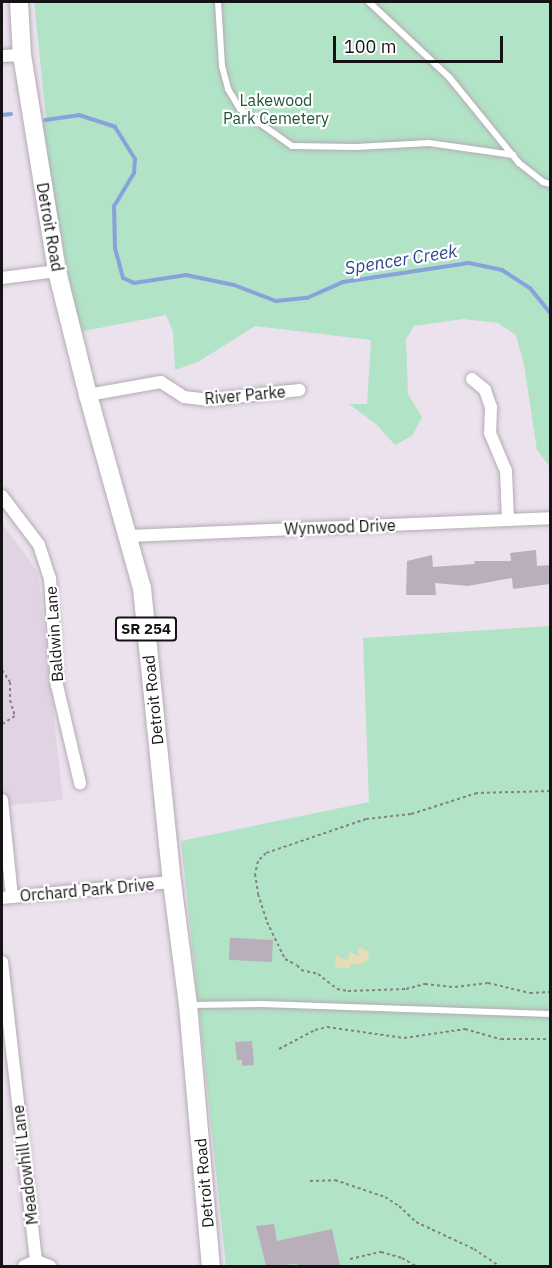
<!DOCTYPE html>
<style>
body{margin:0}
#map{position:relative;width:552px;height:1268px;overflow:hidden;background:#ebe2ed;font-family:"IBM Plex Sans",sans-serif}
div>[style]{position:absolute}
.built>*{inset:0;background:#e1d3e4}
.green>*{inset:0;background:#b1e3c6}
.sand>*{inset:0;background:#e6dcb7}
.stream>*{height:4px;margin:-2px;padding:0 2px;transform-origin:2px;border-radius:2px;background:#88a3db}
.building>*{inset:0;background:#b8afba;transform-origin:0 0}
.path>*{height:2px;margin-top:-1px;transform-origin:0;background:repeating-linear-gradient(90deg,#868087 0 3px,transparent 0 6px)}
.roads{filter:drop-shadow(0 0 2px #b4abb6) drop-shadow(0 0 2px #b4abb6)}
.lane>*{height:6px;margin:-3px;padding:0 3px;transform-origin:3px;border-radius:3px;background:#fff}
.street>*{height:12px;margin:-6px;padding:0 6px;transform-origin:6px;border-radius:6px;background:#fff}
.primary>*{height:18px;margin:-9px;padding:0 9px;transform-origin:9px;border-radius:9px;background:#fff}
span{translate:-50% -50%;white-space:nowrap;text-align:center;line-height:1.15;-webkit-text-stroke:4.5px #fff;paint-order:stroke}
.shield-label span{padding:2px 4px;background:#fff;border:2px solid;border-radius:4px;-webkit-text-stroke-width:0}
.shield-label{font-size:15px;color:#161317;font-weight:700}
.park-label{font-size:16px;color:#20533a}
.street-label{font-size:16px;color:#161317}
.water-label{font-size:18px;color:#2c4a8d;font-style:italic}
.frame{position:absolute;inset:0;border:3px solid #161317;pointer-events:none}
.scale{position:absolute;left:333px;top:36px;width:170px;height:27px;box-sizing:border-box;border:3px solid #161317;border-top:0;padding-left:8px;font-size:18px;line-height:21px;white-space:nowrap;color:#161317;-webkit-text-stroke:4px #fff;paint-order:stroke}
</style>
<div id="map">
<div class="built">
<div style="clip-path:polygon(2px 523px,38px 572px,63px 800px,2px 806px)"></div>
</div>
<div class="green">
<div style="clip-path:polygon(34px 2px,550px 2px,550px 467px,537px 450px,524px 365px,516px 335px,498px 323px,463px 319px,414px 326px,406px 339px,408px 394px,422px 417px,412px 436px,395px 445px,376px 424px,349px 404px,367px 404px,371px 340px,255px 326px,198px 362px,175px 370px,173px 332px,166px 315px,79px 332px,39px 119px,60px 117px,46px 118px)"></div>
<div style="clip-path:polygon(550px 626px,550px 1266px,226px 1266px,181px 841px,369px 802px,363px 638px)"></div>
</div>
<div class="sand">
<div style="clip-path:polygon(360px 947px,369px 952px,368px 960px,360px 965px,352px 964px,348px 969px,335px 967px,336px 955px,347px 961px,350px 952px,360px 956px,357px 950px)"></div>
</div>
<div class="stream">
<div style="left:2px;top:115px;width:9px;rotate:-6deg"></div>
<div style="left:45px;top:120px;width:34px;rotate:-8deg"></div>
<div style="left:79px;top:115px;width:38px;rotate:18deg"></div>
<div style="left:115px;top:127px;width:38px;rotate:58deg"></div>
<div style="left:135px;top:159px;width:14px;rotate:94deg"></div>
<div style="left:134px;top:173px;width:39px;rotate:121deg"></div>
<div style="left:114px;top:206px;width:42px;rotate:88.6deg"></div>
<div style="left:115px;top:248px;width:31px;rotate:75deg"></div>
<div style="left:123px;top:278px;width:12px;rotate:24deg"></div>
<div style="left:134px;top:283px;width:53px;rotate:-8.7deg"></div>
<div style="left:186px;top:275px;width:49px;rotate:11.8deg"></div>
<div style="left:234px;top:285px;width:45px;rotate:20.9deg"></div>
<div style="left:276px;top:301px;width:31px;rotate:-6deg"></div>
<div style="left:307px;top:298px;width:39px;rotate:-24deg"></div>
<div style="left:343px;top:282px;width:127px;rotate:-8.6deg"></div>
<div style="left:469px;top:263px;width:34px;rotate:12deg"></div>
<div style="left:502px;top:270px;width:33px;rotate:33deg"></div>
<div style="left:530px;top:288px;width:32px;rotate:51deg"></div>
</div>
<div class="building">
<div style="clip-path:polygon(536px 550px,537px 566px,550px 565px,550px 584px,513px 589px,512px 578px,468px 586px,435px 583px,436px 595px,406px 595px,407px 561px,432px 555px,433px 567px,475px 564px,474px 561px,511px 561px,510px 553px)"></div>
<div style="left:273px;top:940px;width:22px;height:43px;rotate:93deg"></div>
<div style="clip-path:polygon(252px 1041px,254px 1065px,242px 1066px,242px 1060px,237px 1060px,235px 1042px)"></div>
<div style="clip-path:polygon(274px 1224px,277px 1241px,332px 1229px,340px 1266px,298px 1266px,297px 1264px,266px 1266px,256px 1226px)"></div>
</div>
<div class="path">
<div style="left:2px;top:670px;width:14px;rotate:56deg"></div>
<div style="left:10px;top:682px;width:18px;rotate:90deg"></div>
<div style="left:10px;top:700px;width:17px;rotate:73deg"></div>
<div style="left:15px;top:716px;width:15px;rotate:148deg"></div>
<div style="left:550px;top:791px;width:73px;rotate:178.4deg"></div>
<div style="left:477px;top:793px;width:69px;rotate:162.3deg"></div>
<div style="left:411px;top:814px;width:45px;rotate:173.7deg"></div>
<div style="left:366px;top:819px;width:106px;rotate:161.2deg"></div>
<div style="left:266px;top:853px;width:11px;rotate:135deg"></div>
<div style="left:258px;top:861px;width:13px;rotate:103deg"></div>
<div style="left:255px;top:874px;width:20px;rotate:81deg"></div>
<div style="left:258px;top:894px;width:29px;rotate:72deg"></div>
<div style="left:267px;top:922px;width:41px;rotate:64.1deg"></div>
<div style="left:285px;top:959px;width:13px;rotate:27deg"></div>
<div style="left:297px;top:965px;width:6px;rotate:51deg"></div>
<div style="left:301px;top:970px;width:17px;rotate:13deg"></div>
<div style="left:318px;top:974px;width:24px;rotate:38deg"></div>
<div style="left:337px;top:989px;width:11px;rotate:10deg"></div>
<div style="left:348px;top:991px;width:58px;rotate:-2deg"></div>
<div style="left:406px;top:989px;width:20px;rotate:-15deg"></div>
<div style="left:425px;top:984px;width:30px;rotate:6deg"></div>
<div style="left:455px;top:987px;width:33px;rotate:-7deg"></div>
<div style="left:488px;top:983px;width:43px;rotate:13.4deg"></div>
<div style="left:530px;top:993px;width:20px;rotate:-3deg"></div>
<div style="left:279px;top:1049px;width:41px;rotate:-27.8deg"></div>
<div style="left:315px;top:1030px;width:12px;rotate:-14deg"></div>
<div style="left:327px;top:1027px;width:78px;rotate:8.1deg"></div>
<div style="left:404px;top:1038px;width:62px;rotate:-8.4deg"></div>
<div style="left:465px;top:1029px;width:37px;rotate:16deg"></div>
<div style="left:501px;top:1039px;width:49px"></div>
<div style="left:310px;top:1181px;width:25px;rotate:-2deg"></div>
<div style="left:335px;top:1180px;width:53px;rotate:18.8deg"></div>
<div style="left:385px;top:1197px;width:17px;rotate:33deg"></div>
<div style="left:399px;top:1206px;width:23px;rotate:43deg"></div>
<div style="left:416px;top:1222px;width:64px;rotate:25deg"></div>
<div style="left:474px;top:1249px;width:30px;rotate:34deg"></div>
<div style="left:350px;top:1259px;width:32px;rotate:-13deg"></div>
<div style="left:381px;top:1252px;width:22px;rotate:16deg"></div>
<div style="left:402px;top:1258px;width:16px;rotate:30deg"></div>
</div>
<div class="roads">
<div class="lane">
<div style="left:218px;top:2px;width:64px;rotate:86.4deg"></div>
<div style="left:222px;top:66px;width:24px;rotate:75deg"></div>
<div style="left:228px;top:89px;width:23px;rotate:59deg"></div>
<div style="left:240px;top:109px;width:64px;rotate:35.4deg"></div>
<div style="left:292px;top:146px;width:64px;rotate:0.9deg"></div>
<div style="left:356px;top:147px;width:73px;rotate:-3.1deg"></div>
<div style="left:429px;top:143px;width:85px;rotate:8.1deg"></div>
<div style="left:369px;top:2px;width:110px;rotate:43.2deg"></div>
<div style="left:449px;top:77px;width:111px;rotate:50.9deg"></div>
<div style="left:519px;top:163px;width:31px;rotate:38deg"></div>
<div style="left:543px;top:182px;width:7px;rotate:16deg"></div>
<div style="left:191px;top:1005px;width:71px;rotate:-0.8deg"></div>
<div style="left:262px;top:1004px;width:288px;rotate:2deg"></div>
</div>
<div class="street">
<div style="left:2px;top:56px;width:20px;rotate:-3deg"></div>
<div style="left:2px;top:278px;width:55px;rotate:-7.3deg"></div>
<div style="left:472px;top:379px;width:17px;rotate:40deg"></div>
<div style="left:485px;top:390px;width:18px;rotate:71deg"></div>
<div style="left:491px;top:407px;width:26px;rotate:92deg"></div>
<div style="left:490px;top:433px;width:41px;rotate:67.2deg"></div>
<div style="left:506px;top:471px;width:49px;rotate:87.7deg"></div>
<div style="left:88px;top:395px;width:74px;rotate:-10.1deg"></div>
<div style="left:161px;top:382px;width:27px;rotate:33deg"></div>
<div style="left:184px;top:397px;width:23px;rotate:7deg"></div>
<div style="left:207px;top:400px;width:93px;rotate:-6.2deg"></div>
<div style="left:2px;top:496px;width:61px;rotate:52.9deg"></div>
<div style="left:39px;top:545px;width:35px;rotate:72deg"></div>
<div style="left:50px;top:578px;width:107px;rotate:86.3deg"></div>
<div style="left:57px;top:685px;width:101px;rotate:76.8deg"></div>
<div style="left:129px;top:536px;width:421px;rotate:-2.4deg"></div>
<div style="left:2px;top:800px;width:97px;rotate:84.1deg"></div>
<div style="left:2px;top:898px;width:171px;rotate:-5.4deg"></div>
<div style="left:2px;top:962px;width:301px;rotate:83.5deg"></div>
<div style="left:24px;top:1266px;width:13px;rotate:-23deg"></div>
<div style="left:36px;top:1261px;width:15px;rotate:20deg"></div>
</div>
<div class="primary">
<div style="left:19px;top:2px;width:53px;rotate:86.8deg"></div>
<div style="left:22px;top:55px;width:219px;rotate:80.8deg"></div>
<div style="left:57px;top:271px;width:128px;rotate:76deg"></div>
<div style="left:88px;top:395px;width:200px;rotate:74.4deg"></div>
<div style="left:142px;top:588px;width:296px;rotate:84.2deg"></div>
<div style="left:172px;top:882px;width:124px;rotate:82.6deg"></div>
<div style="left:188px;top:1005px;width:262px;rotate:85deg"></div>
</div>
</div>
<div class="shield-label">
<span style="left:146px;top:629px">SR 254</span>
</div>
<div class="park-label">
<span style="left:276px;top:109px">Lakewood<br>Park Cemetery</span>
</div>
<div class="street-label">
<span style="left:50px;top:227px;rotate:80deg">Detroit Road</span>
<span style="left:245px;top:395px;rotate:-5deg">River Parke</span>
<span style="left:340px;top:527px;rotate:-2deg">Wynwood Drive</span>
<span style="left:54px;top:634px;rotate:-94deg">Baldwin Lane</span>
<span style="left:153px;top:700px;rotate:-96deg">Detroit Road</span>
<span style="left:87px;top:890px;rotate:-5deg">Orchard Park Drive</span>
<span style="left:25px;top:1165px;rotate:-97deg">Meadowhill Lane</span>
<span style="left:204px;top:1183px;rotate:-95deg">Detroit Road</span>
</div>
<div class="water-label">
<span style="left:401px;top:260px;rotate:-9deg">Spencer Creek</span>
</div>
<div class="frame"></div>
<div class="scale">100 m</div>
</div>
